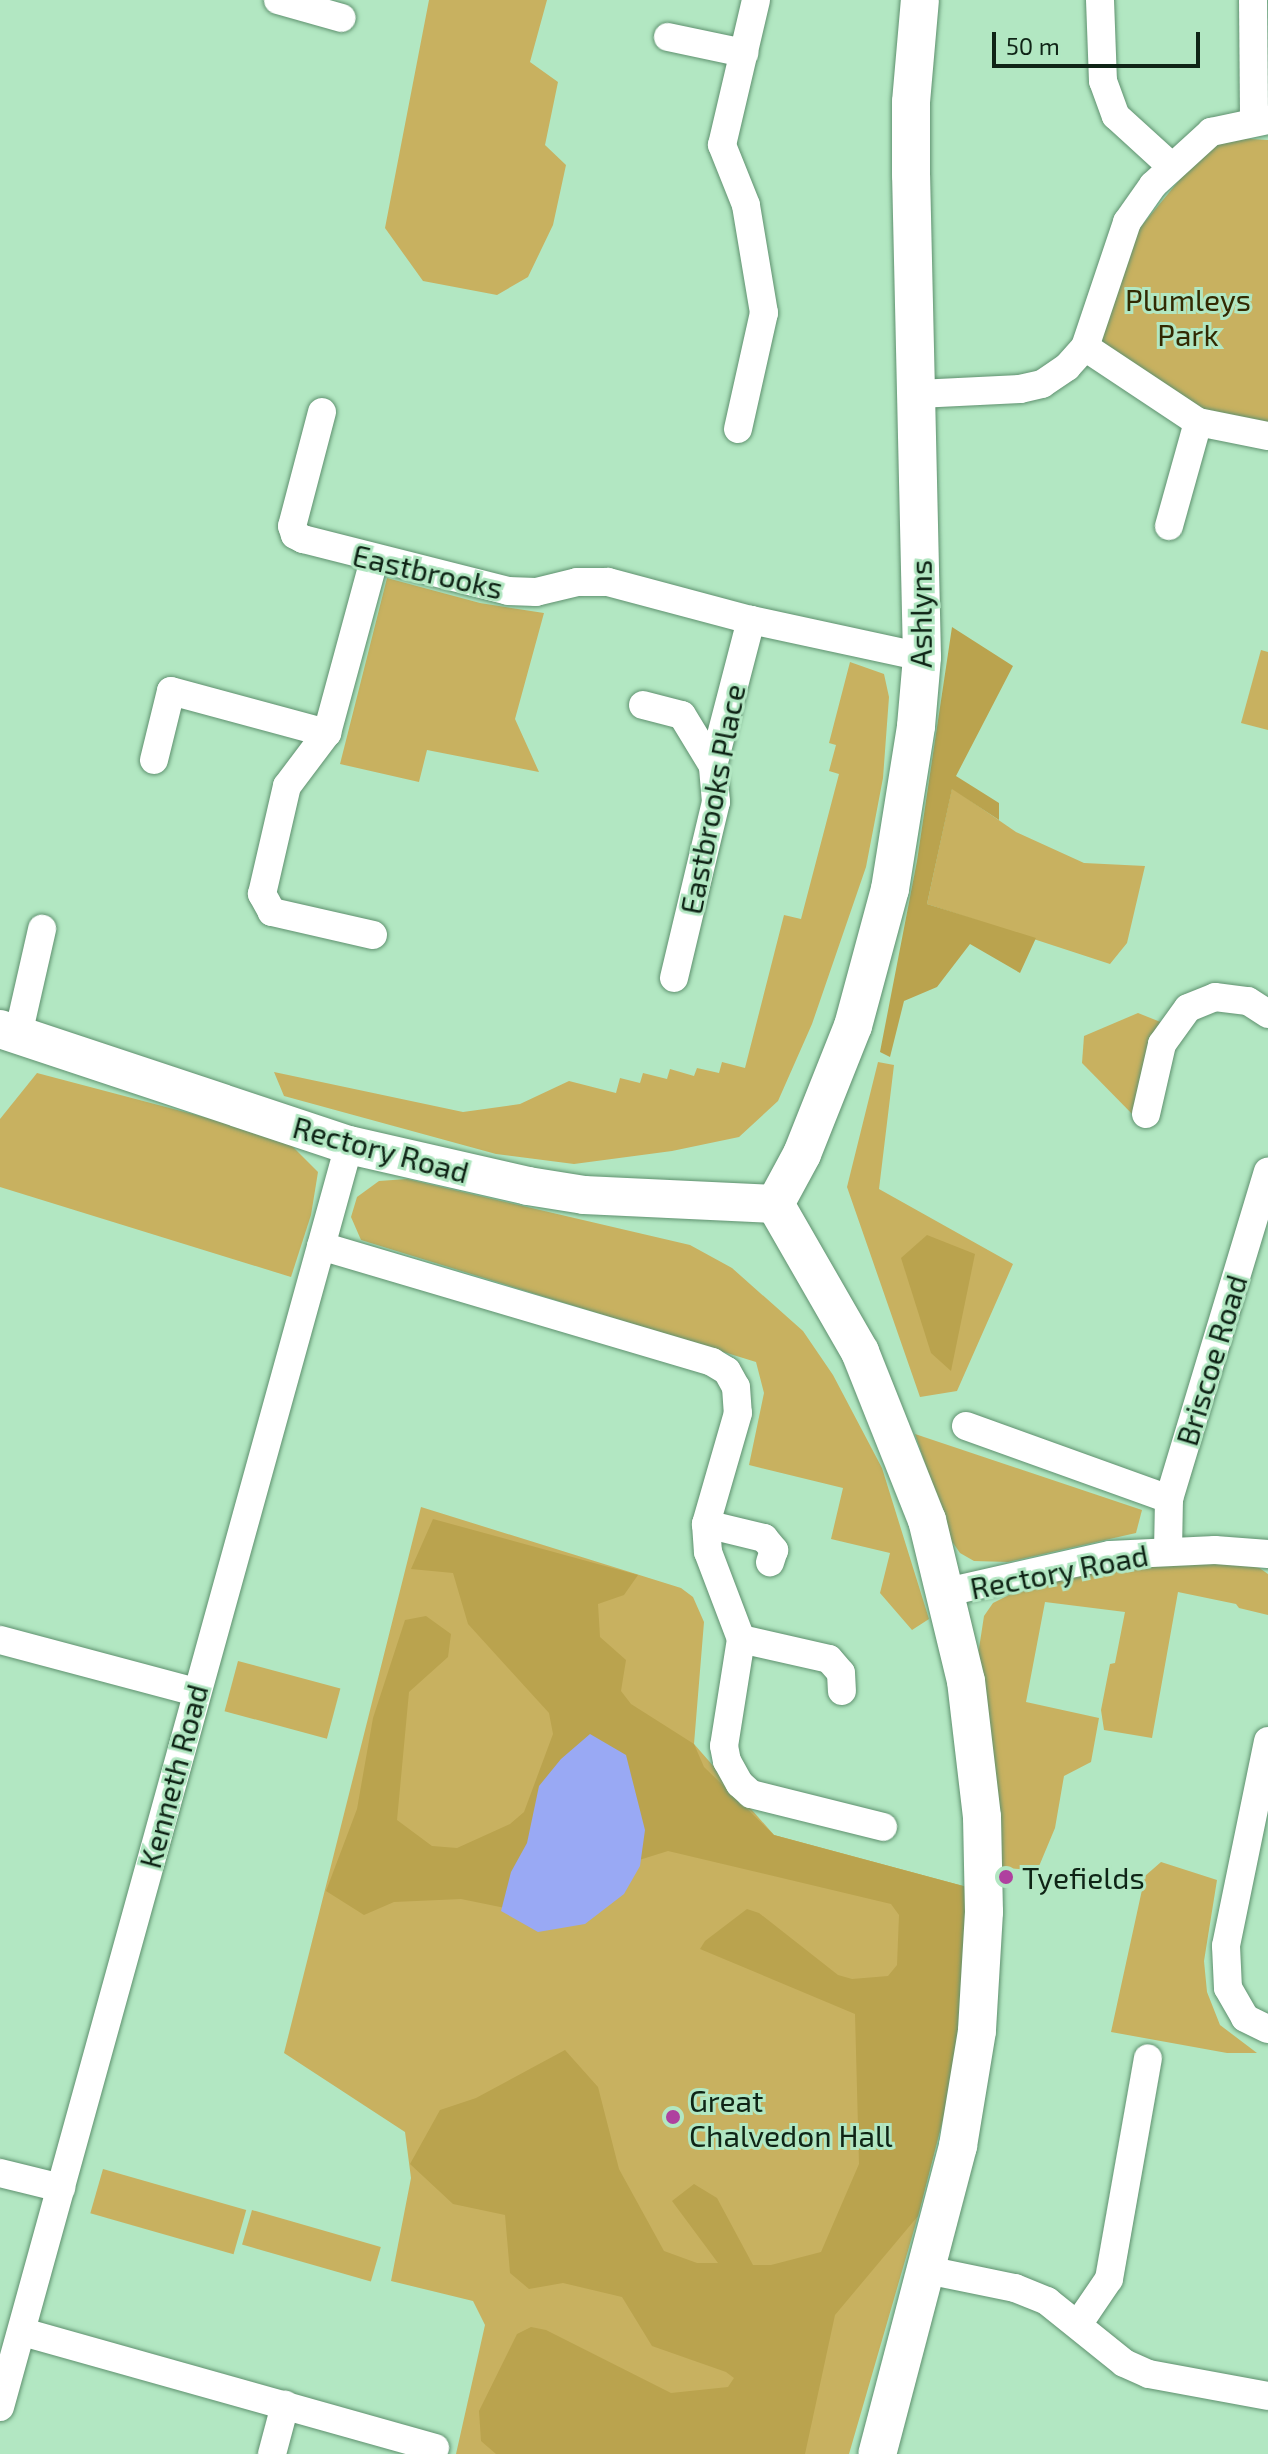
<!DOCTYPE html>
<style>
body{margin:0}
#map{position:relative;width:1268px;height:2454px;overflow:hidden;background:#b2e7c2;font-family:"Exo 2",sans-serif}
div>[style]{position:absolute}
.green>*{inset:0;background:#c8b160;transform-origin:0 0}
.forest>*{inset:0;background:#baa34e}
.water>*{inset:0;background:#99a9f4}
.roads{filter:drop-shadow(0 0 2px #5f916f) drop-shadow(0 0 2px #5f916f)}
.street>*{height:28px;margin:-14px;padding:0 14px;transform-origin:14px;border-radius:14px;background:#fff}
.secondary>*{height:38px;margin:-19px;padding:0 19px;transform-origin:19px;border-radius:19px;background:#fff}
.dots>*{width:22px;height:22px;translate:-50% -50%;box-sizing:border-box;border:4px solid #b2e7c2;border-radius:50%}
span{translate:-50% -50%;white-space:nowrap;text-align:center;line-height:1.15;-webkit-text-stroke:6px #b2e7c2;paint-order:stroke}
.park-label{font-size:30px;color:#322902}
.street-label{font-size:30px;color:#0f2416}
.poi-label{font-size:30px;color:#0f2416}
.left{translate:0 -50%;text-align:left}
.scale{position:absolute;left:992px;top:32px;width:208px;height:36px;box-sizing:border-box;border:4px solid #0f2416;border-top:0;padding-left:10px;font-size:24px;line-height:28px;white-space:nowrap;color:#0f2416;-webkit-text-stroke:6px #b2e7c2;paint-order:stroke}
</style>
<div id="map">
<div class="green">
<div style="clip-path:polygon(429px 0,547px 0,530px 62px,558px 82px,545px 145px,566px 165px,553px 225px,528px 277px,497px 295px,423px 281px,385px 228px)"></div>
<div style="clip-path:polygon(1215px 137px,1268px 140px,1268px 425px,1194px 412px,1093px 348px,1139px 229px)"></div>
<div style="clip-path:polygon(387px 578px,480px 603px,544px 613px,515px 719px,539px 772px,427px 750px,419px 782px,340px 764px)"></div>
<div style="clip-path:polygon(1261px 650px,1268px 652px,1268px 730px,1241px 723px)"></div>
<div style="clip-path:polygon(850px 662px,884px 674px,889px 697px,883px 778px,866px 867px,812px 1024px,778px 1101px,739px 1137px,672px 1151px,574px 1164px,496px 1154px,284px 1096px,274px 1072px,463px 1112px,520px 1104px,569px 1081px,616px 1093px,620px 1078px,640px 1083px,643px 1073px,667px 1079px,670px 1069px,694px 1076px,697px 1068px,719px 1073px,722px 1062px,745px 1068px,784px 915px,801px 919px,839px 774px,829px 771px,836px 745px,829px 743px)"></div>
<div style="clip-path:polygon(952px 788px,1016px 832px,1084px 863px,1145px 866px,1127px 943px,1110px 964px,927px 904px)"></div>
<div style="clip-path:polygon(1138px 1013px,1163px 1023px,1138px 1120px,1082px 1063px,1084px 1036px)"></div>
<div style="clip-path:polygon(878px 1062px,894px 1065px,879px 1189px,1013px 1264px,957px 1391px,920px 1397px,847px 1187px)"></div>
<div style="clip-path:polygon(37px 1073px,284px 1138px,318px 1172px,311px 1215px,291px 1277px,0 1187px,0 1119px)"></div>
<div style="clip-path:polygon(407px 1179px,690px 1245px,732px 1268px,803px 1331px,833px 1375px,882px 1468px,929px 1619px,912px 1630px,880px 1593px,890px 1553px,831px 1539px,843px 1488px,749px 1465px,764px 1393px,756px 1362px,361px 1240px,351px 1217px,357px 1197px,379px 1181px)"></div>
<div style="clip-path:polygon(915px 1434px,1142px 1510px,1136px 1533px,1008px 1562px,974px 1561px,960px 1553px,951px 1540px)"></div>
<div style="clip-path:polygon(421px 1507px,681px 1588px,693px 1597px,704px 1622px,694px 1744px,774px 1835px,967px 1887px,956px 2069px,918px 2216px,849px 2454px,456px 2454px,485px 2325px,473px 2301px,391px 2281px,411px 2178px,405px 2132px,284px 2053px)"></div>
<div style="clip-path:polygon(1186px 1561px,1258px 1567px,1268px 1574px,1268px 1615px,1239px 1608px,1236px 1604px,1178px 1592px,1152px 1738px,1104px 1730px,1101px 1710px,1110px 1664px,1115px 1663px,1125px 1612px,1045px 1602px,1026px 1702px,1099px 1718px,1091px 1762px,1064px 1776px,1055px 1828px,1037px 1871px,998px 1867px,978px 1655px,984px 1616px,993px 1603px,1025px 1587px,1092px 1572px)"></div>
<div style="left:238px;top:1661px;width:106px;height:52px;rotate:15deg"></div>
<div style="clip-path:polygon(1161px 1862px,1217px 1880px,1204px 1961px,1207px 1992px,1220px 2025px,1257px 2053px,1227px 2053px,1111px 2032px,1145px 1876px)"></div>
<div style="left:103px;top:2169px;width:149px;height:46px;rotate:16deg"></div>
<div style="left:252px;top:2210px;width:134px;height:36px;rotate:16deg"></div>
</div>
<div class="forest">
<div style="clip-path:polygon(952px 627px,1013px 666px,956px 776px,999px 803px,999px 820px,952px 789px,927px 904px,1036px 938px,1020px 973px,970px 944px,937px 987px,904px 1001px,890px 1057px,880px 1052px,917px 861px)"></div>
<div style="clip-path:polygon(927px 1235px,975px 1254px,951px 1371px,931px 1353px,901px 1258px)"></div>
<div style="clip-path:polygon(433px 1519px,638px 1575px,624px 1595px,598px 1604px,600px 1637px,626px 1660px,621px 1691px,631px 1704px,694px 1744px,704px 1767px,774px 1835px,967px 1887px,958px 2059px,918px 2216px,835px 2315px,805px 2454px,496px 2454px,481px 2441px,479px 2411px,517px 2334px,531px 2327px,546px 2330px,671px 2393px,728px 2387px,734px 2378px,726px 2372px,652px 2346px,622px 2297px,563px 2283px,529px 2289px,510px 2273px,505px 2215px,453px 2204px,410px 2164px,440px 2110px,476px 2098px,565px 2050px,598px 2087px,619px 2169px,664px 2251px,697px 2263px,718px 2263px,672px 2201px,694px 2184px,717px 2198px,753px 2265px,771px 2265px,821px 2252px,859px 2164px,855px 2014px,700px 1949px,705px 1941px,747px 1909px,759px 1913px,838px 1975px,852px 1979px,888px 1976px,897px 1965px,899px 1915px,891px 1904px,668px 1851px,607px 1870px,515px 1910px,461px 1899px,394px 1902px,364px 1915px,326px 1891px,357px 1809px,373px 1718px,405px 1620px,426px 1616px,451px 1634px,448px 1657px,409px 1692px,397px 1820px,432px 1846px,457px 1848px,510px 1824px,524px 1812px,553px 1734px,549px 1713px,468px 1624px,453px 1573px,411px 1569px)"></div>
</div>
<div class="water">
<div style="clip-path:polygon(590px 1734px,626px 1755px,645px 1830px,640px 1866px,624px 1894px,585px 1924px,538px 1932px,501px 1911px,511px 1872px,527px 1843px,539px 1786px,561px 1759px)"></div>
</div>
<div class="roads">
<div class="street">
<div style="left:278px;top:0;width:66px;rotate:15.7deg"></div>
<div style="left:1100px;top:0;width:81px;rotate:87.9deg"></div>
<div style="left:1103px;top:81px;width:37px;rotate:70deg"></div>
<div style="left:1116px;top:116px;width:74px;rotate:42.3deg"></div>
<div style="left:1253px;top:0;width:122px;rotate:89.5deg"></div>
<div style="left:668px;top:37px;width:78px;rotate:11.9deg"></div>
<div style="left:1085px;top:347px;width:136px;rotate:33.6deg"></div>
<div style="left:1198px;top:422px;width:71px;rotate:11.3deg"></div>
<div style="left:918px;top:394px;width:102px;rotate:-2.8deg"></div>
<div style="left:1020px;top:389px;width:23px;rotate:-13deg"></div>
<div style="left:1042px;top:384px;width:30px;rotate:-34deg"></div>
<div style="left:1067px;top:367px;width:27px;rotate:-48deg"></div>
<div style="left:1085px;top:347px;width:132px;rotate:-71.4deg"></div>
<div style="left:1127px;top:222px;width:45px;rotate:-54.9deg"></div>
<div style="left:1153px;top:185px;width:79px;rotate:-42.4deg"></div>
<div style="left:1211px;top:132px;width:58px;rotate:-11.9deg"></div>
<div style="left:322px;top:412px;width:118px;rotate:104.7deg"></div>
<div style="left:292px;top:526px;width:9px;rotate:72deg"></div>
<div style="left:295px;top:535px;width:9px;rotate:27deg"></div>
<div style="left:303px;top:539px;width:211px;rotate:14.2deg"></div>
<div style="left:508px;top:591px;width:28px;rotate:2deg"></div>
<div style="left:536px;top:592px;width:42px;rotate:-13.7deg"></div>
<div style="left:577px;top:582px;width:31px"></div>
<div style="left:608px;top:582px;width:148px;rotate:14.9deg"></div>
<div style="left:751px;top:620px;width:175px;rotate:12.2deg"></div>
<div style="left:738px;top:429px;width:119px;rotate:-77.4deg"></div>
<div style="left:764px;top:313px;width:109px;rotate:-99.5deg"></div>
<div style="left:746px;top:205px;width:65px;rotate:-111.8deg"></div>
<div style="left:722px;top:145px;width:149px;rotate:-76.8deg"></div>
<div style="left:1169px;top:526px;width:108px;rotate:-74.4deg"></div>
<div style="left:643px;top:705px;width:40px;rotate:14.4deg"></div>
<div style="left:682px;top:715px;width:60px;rotate:58.7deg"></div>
<div style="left:154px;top:760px;width:71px;rotate:-76.2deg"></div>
<div style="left:171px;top:691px;width:162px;rotate:15.1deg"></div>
<div style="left:373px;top:935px;width:104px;rotate:-167.2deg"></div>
<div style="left:272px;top:912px;width:21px;rotate:-119deg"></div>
<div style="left:262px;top:894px;width:111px;rotate:-77deg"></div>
<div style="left:287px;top:786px;width:66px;rotate:-53deg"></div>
<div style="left:327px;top:733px;width:179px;rotate:-74.8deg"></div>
<div style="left:674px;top:978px;width:181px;rotate:-76.6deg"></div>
<div style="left:716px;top:802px;width:36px;rotate:-95deg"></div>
<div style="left:713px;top:766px;width:151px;rotate:-75.4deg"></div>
<div style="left:18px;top:1035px;width:109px;rotate:-77.2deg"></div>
<div style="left:1146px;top:1114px;width:72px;rotate:-77.1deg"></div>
<div style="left:1162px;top:1044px;width:44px;rotate:-54.2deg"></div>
<div style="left:1188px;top:1008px;width:29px;rotate:-22deg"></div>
<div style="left:1215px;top:997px;width:33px;rotate:7deg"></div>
<div style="left:1248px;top:1001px;width:24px;rotate:33deg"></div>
<div style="left:321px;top:1246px;width:408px;rotate:16.5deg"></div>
<div style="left:712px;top:1362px;width:17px;rotate:31deg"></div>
<div style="left:727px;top:1371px;width:18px;rotate:61deg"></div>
<div style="left:736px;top:1387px;width:26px;rotate:86deg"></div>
<div style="left:738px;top:1413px;width:116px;rotate:106.1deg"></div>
<div style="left:706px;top:1524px;width:28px;rotate:86deg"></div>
<div style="left:708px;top:1552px;width:93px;rotate:69.2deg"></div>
<div style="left:741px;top:1639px;width:108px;rotate:99deg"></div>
<div style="left:724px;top:1746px;width:15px;rotate:79deg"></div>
<div style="left:727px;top:1761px;width:26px;rotate:61deg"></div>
<div style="left:740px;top:1784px;width:15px;rotate:42deg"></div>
<div style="left:751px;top:1794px;width:136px;rotate:14deg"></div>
<div style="left:966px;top:1426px;width:216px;rotate:19.8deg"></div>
<div style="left:706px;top:1524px;width:60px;rotate:13.6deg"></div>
<div style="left:764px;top:1538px;width:16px;rotate:50deg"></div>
<div style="left:774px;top:1550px;width:13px;rotate:108deg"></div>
<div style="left:1168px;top:1551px;width:52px;rotate:-88.9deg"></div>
<div style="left:1169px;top:1499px;width:342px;rotate:-73.2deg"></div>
<div style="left:947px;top:1592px;width:167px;rotate:-12.8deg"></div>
<div style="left:1110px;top:1555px;width:105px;rotate:-2.7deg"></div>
<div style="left:1215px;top:1550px;width:53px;rotate:4.3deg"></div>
<div style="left:741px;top:1639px;width:90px;rotate:12.8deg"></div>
<div style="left:829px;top:1659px;width:18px;rotate:49deg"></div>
<div style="left:841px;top:1673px;width:18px;rotate:87deg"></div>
<div style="left:0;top:1640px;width:203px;rotate:14.9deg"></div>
<div style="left:1268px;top:1741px;width:209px;rotate:101.6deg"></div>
<div style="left:1226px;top:1946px;width:42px;rotate:87.3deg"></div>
<div style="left:1228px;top:1988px;width:34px;rotate:60deg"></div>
<div style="left:1245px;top:2018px;width:25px;rotate:26deg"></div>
<div style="left:0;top:2173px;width:63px;rotate:13.8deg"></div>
<div style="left:927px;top:2270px;width:90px;rotate:11.6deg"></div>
<div style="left:1015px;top:2288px;width:35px;rotate:22deg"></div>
<div style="left:1047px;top:2301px;width:99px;rotate:38.8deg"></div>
<div style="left:1124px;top:2363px;width:27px;rotate:24deg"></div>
<div style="left:1149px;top:2374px;width:121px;rotate:10.5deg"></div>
<div style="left:1079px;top:2323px;width:53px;rotate:-55.7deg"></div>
<div style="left:1109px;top:2279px;width:224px;rotate:-80deg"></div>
<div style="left:23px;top:2332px;width:428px;rotate:15.7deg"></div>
<div style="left:0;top:2407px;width:1309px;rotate:-74.54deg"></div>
<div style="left:272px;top:2454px;width:51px;rotate:-75.1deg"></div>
</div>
<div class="secondary">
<div style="left:0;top:1029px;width:368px;rotate:18.4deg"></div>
<div style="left:349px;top:1145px;width:184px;rotate:12.9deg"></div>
<div style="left:528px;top:1186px;width:57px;rotate:9.1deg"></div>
<div style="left:584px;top:1195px;width:191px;rotate:2.7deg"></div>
<div style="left:775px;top:1204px;width:171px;rotate:60.1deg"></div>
<div style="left:860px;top:1352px;width:181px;rotate:68.3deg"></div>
<div style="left:927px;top:1520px;width:166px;rotate:76.4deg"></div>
<div style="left:966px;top:1681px;width:137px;rotate:83.3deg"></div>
<div style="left:982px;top:1817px;width:95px;rotate:88.8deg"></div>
<div style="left:984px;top:1912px;width:119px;rotate:93.4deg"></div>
<div style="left:977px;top:2031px;width:117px;rotate:99.4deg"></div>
<div style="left:958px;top:2146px;width:318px;rotate:104.7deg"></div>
<div style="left:775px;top:1204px;width:57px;rotate:-61.6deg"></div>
<div style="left:802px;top:1154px;width:138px;rotate:-68.3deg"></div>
<div style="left:853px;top:1026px;width:142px;rotate:-74.9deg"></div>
<div style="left:890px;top:889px;width:165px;rotate:-80.9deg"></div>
<div style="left:916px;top:726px;width:69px;rotate:-85deg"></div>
<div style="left:922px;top:657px;width:482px;rotate:-91.3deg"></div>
<div style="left:911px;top:175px;width:73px;rotate:-90deg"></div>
<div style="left:911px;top:102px;width:102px;rotate:-85deg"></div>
</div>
</div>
<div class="dots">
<div style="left:1006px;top:1877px;background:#af419f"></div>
<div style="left:673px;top:2117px;background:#af419f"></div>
</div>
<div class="park-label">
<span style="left:1188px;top:316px">Plumleys<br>Park</span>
</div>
<div class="street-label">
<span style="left:428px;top:571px;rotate:13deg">Eastbrooks</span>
<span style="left:920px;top:614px;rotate:-90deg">Ashlyns</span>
<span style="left:712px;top:799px;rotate:-79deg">Eastbrooks Place</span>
<span style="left:381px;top:1149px;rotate:15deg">Rectory Road</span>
<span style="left:1211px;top:1360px;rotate:-73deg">Briscoe Road</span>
<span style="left:1059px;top:1571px;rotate:-11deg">Rectory Road</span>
<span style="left:173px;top:1776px;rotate:-75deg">Kenneth Road</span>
</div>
<div class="poi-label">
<span class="left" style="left:1022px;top:1877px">Tyefields</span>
<span class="left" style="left:689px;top:2117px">Great<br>Chalvedon Hall</span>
</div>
<div class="scale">50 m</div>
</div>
